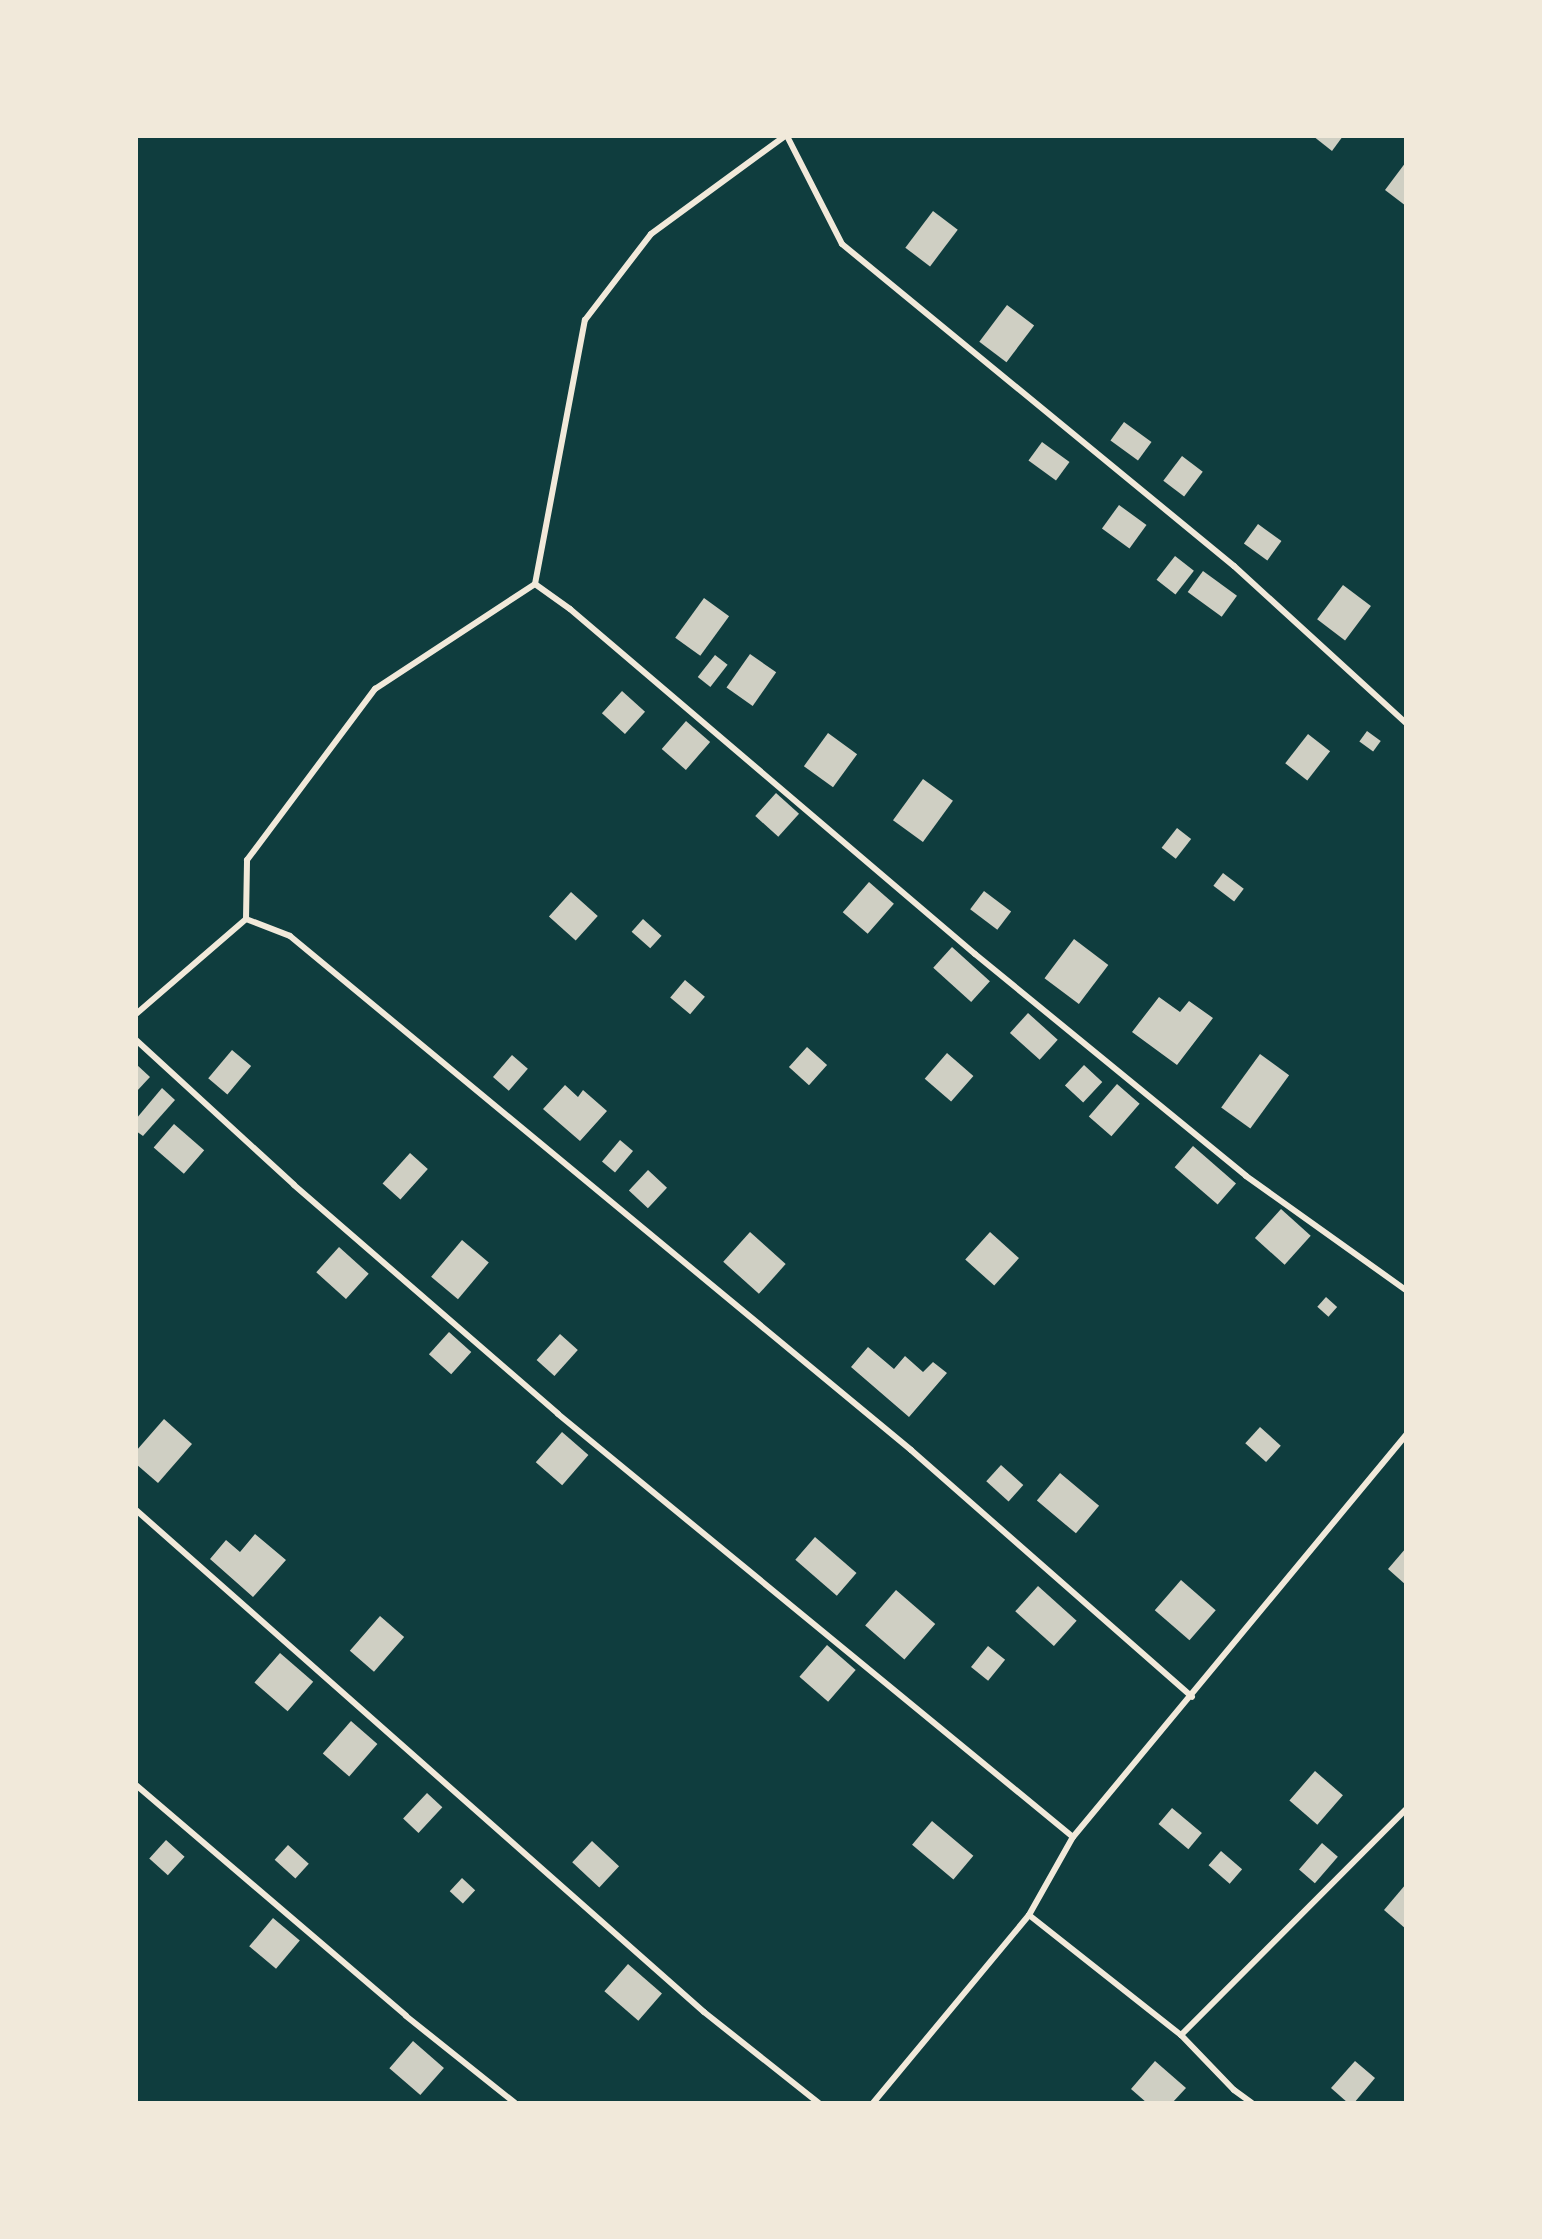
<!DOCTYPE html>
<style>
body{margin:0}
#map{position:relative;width:1542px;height:2239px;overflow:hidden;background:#0f3d3e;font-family:"IBM Plex Serif",serif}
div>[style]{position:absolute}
.building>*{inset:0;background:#cfcfc3;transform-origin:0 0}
.service>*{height:6px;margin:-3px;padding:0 3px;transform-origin:3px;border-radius:3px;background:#f1e9da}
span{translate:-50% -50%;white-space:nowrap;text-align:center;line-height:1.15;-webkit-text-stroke:6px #f1e9da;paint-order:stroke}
.frame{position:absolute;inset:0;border:138px solid #f1e9da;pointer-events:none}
</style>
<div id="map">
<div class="building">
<div style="clip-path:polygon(1313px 136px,1343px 136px,1332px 151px)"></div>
<div style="clip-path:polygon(1406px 162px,1406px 206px,1385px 190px)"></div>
<div style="left:933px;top:211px;width:31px;height:46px;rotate:37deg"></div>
<div style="left:1007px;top:305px;width:34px;height:46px;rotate:37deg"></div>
<div style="left:1124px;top:422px;width:34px;height:23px;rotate:36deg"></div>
<div style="left:1042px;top:442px;width:34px;height:23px;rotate:36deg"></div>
<div style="left:1182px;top:456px;width:26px;height:31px;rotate:37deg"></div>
<div style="left:1119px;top:505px;width:34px;height:29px;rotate:36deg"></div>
<div style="left:1258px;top:524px;width:29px;height:24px;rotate:36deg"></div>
<div style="left:1175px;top:556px;width:24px;height:30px;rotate:38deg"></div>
<div style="left:1203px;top:571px;width:42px;height:26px;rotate:36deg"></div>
<div style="left:1343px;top:585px;width:35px;height:43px;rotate:37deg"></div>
<div style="left:704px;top:598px;width:31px;height:49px;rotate:36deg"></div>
<div style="left:750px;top:654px;width:32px;height:41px;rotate:35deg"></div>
<div style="left:715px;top:655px;width:16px;height:28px;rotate:38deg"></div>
<div style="left:622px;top:691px;width:31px;height:30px;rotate:42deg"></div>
<div style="left:686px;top:721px;width:32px;height:37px;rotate:41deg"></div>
<div style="left:1367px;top:731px;width:17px;height:13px;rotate:36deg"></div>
<div style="left:828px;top:733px;width:36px;height:41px;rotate:36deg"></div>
<div style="left:1308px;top:734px;width:28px;height:37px;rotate:38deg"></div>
<div style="left:923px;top:779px;width:37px;height:51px;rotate:36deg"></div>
<div style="left:776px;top:793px;width:31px;height:31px;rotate:42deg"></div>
<div style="left:1177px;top:828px;width:18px;height:25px;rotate:38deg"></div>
<div style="left:1223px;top:873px;width:26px;height:16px;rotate:37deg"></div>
<div style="left:869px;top:882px;width:33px;height:40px;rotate:41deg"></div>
<div style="left:984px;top:891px;width:34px;height:23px;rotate:37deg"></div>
<div style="left:571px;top:892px;width:36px;height:33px;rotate:42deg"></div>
<div style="left:643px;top:919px;width:25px;height:17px;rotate:42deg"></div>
<div style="left:1074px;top:939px;width:43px;height:49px;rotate:37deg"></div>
<div style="left:952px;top:947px;width:51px;height:28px;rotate:42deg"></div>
<div style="left:685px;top:980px;width:26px;height:23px;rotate:40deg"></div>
<div style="clip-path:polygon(1159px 997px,1180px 1012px,1189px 1001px,1213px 1018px,1177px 1065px,1132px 1032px)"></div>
<div style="left:1028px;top:1013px;width:40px;height:27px;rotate:42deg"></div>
<div style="left:807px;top:1047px;width:27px;height:27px;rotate:42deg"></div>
<div style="left:232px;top:1050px;width:25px;height:37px;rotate:40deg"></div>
<div style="left:947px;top:1053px;width:35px;height:34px;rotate:41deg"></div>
<div style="left:1260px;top:1054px;width:36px;height:66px;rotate:36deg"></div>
<div style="left:512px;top:1055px;width:21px;height:29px;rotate:41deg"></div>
<div style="clip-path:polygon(136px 1064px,150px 1077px,136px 1092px)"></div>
<div style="left:1084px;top:1065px;width:25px;height:28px;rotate:43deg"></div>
<div style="left:1117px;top:1084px;width:30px;height:43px;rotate:41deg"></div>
<div style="clip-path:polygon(565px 1085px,578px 1097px,583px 1090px,607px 1111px,580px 1141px,543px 1109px)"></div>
<div style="clip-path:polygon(162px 1088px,175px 1100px,143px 1136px,136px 1131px,136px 1119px)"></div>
<div style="left:174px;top:1124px;width:40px;height:31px;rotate:41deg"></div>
<div style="left:620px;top:1140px;width:17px;height:28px;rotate:40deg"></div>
<div style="left:1193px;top:1146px;width:57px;height:28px;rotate:41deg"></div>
<div style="left:410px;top:1153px;width:24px;height:41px;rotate:42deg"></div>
<div style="left:648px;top:1170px;width:26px;height:28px;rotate:43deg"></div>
<div style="left:1281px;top:1209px;width:40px;height:39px;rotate:42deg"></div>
<div style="left:750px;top:1232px;width:48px;height:40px;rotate:42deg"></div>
<div style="left:990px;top:1232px;width:39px;height:37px;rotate:42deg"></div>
<div style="left:462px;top:1240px;width:35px;height:48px;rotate:40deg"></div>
<div style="left:339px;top:1247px;width:40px;height:34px;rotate:42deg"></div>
<div style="left:1326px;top:1297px;width:15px;height:13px;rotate:42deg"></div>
<div style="left:449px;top:1332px;width:30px;height:30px;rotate:42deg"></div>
<div style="left:560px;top:1334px;width:24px;height:35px;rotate:42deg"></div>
<div style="clip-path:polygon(868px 1347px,894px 1369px,905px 1356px,923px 1372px,933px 1362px,947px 1373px,909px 1417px,851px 1367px)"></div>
<div style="clip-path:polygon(164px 1419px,192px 1444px,158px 1483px,136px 1464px,136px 1451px)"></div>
<div style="left:1260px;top:1427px;width:28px;height:22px;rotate:42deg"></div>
<div style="left:562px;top:1432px;width:35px;height:40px;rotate:41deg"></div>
<div style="left:1001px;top:1465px;width:30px;height:22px;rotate:42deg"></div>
<div style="left:1060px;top:1473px;width:51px;height:36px;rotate:40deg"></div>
<div style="clip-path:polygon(255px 1534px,286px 1560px,253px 1597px,210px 1559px,226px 1540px,240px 1552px)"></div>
<div style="left:815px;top:1537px;width:55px;height:30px;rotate:41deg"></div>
<div style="clip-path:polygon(1406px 1548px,1406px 1585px,1388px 1569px)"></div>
<div style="left:1181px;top:1580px;width:46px;height:40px;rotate:41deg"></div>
<div style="left:1038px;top:1586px;width:52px;height:34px;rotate:42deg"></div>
<div style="left:896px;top:1590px;width:52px;height:47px;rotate:41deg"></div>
<div style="left:380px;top:1616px;width:32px;height:46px;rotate:41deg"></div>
<div style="left:827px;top:1645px;width:38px;height:42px;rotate:41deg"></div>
<div style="left:988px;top:1646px;width:22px;height:27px;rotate:39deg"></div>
<div style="left:280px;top:1653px;width:44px;height:39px;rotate:41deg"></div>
<div style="left:351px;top:1721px;width:35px;height:43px;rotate:41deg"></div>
<div style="left:1315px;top:1771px;width:37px;height:39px;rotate:41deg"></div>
<div style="left:427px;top:1793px;width:21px;height:35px;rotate:43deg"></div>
<div style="left:1172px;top:1808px;width:39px;height:21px;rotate:40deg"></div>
<div style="left:932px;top:1821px;width:54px;height:31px;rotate:40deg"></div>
<div style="left:166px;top:1840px;width:25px;height:25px;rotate:42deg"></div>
<div style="left:592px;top:1841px;width:37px;height:29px;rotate:43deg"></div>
<div style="left:1322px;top:1843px;width:21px;height:35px;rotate:41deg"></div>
<div style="left:288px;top:1845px;width:28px;height:20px;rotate:42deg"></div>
<div style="left:1221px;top:1851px;width:28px;height:19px;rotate:41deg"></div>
<div style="left:462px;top:1878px;width:18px;height:18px;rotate:43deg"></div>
<div style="clip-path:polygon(1406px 1884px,1406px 1929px,1384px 1910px)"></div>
<div style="left:273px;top:1918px;width:35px;height:37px;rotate:40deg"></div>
<div style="left:628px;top:1964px;width:45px;height:36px;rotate:41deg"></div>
<div style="left:413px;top:2041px;width:41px;height:36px;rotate:41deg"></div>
<div style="clip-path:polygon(1155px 2061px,1186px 2088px,1172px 2103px,1147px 2103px,1131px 2089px)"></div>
<div style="clip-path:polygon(1355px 2061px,1375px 2078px,1354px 2103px,1348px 2103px,1331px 2088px)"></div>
</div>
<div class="service">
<div style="left:787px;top:136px;width:121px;rotate:63deg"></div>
<div style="left:842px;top:244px;width:507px;rotate:39.4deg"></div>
<div style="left:1234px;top:566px;width:233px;rotate:42.4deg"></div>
<div style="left:535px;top:584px;width:43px;rotate:35.5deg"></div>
<div style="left:570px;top:609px;width:532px;rotate:40.43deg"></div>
<div style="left:975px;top:954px;width:350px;rotate:39.3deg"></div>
<div style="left:1246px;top:1176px;width:196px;rotate:35.5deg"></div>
<div style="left:246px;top:919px;width:47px;rotate:21.1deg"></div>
<div style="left:290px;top:936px;width:806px;rotate:39.61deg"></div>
<div style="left:911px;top:1450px;width:374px;rotate:41.3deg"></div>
<div style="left:136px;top:1014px;width:145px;rotate:-40.8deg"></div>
<div style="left:246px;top:919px;width:59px;rotate:-89deg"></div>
<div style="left:247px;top:860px;width:214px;rotate:-53.2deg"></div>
<div style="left:375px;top:689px;width:191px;rotate:-33.3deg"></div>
<div style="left:535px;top:584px;width:269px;rotate:-79.3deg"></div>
<div style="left:585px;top:320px;width:108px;rotate:-52.5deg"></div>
<div style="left:651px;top:234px;width:166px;rotate:-36.2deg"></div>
<div style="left:136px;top:1040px;width:214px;rotate:42.5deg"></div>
<div style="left:294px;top:1185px;width:349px;rotate:40.9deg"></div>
<div style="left:558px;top:1414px;width:666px;rotate:39.4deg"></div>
<div style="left:136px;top:1510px;width:758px;rotate:41.47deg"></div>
<div style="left:704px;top:2012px;width:147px;rotate:38.4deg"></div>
<div style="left:136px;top:1785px;width:355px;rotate:40.5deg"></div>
<div style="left:406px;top:2016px;width:139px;rotate:38.6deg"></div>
<div style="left:1029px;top:1915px;width:194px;rotate:38.3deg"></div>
<div style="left:1181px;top:2035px;width:76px;rotate:46.1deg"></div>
<div style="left:1234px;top:2090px;width:22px;rotate:36deg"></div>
<div style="left:1181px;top:2035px;width:319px;rotate:-45.1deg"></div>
<div style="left:873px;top:2103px;width:244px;rotate:-50.3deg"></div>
<div style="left:1029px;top:1915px;width:90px;rotate:-60.6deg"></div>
<div style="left:1073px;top:1837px;width:522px;rotate:-50.36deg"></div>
</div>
<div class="frame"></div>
</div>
